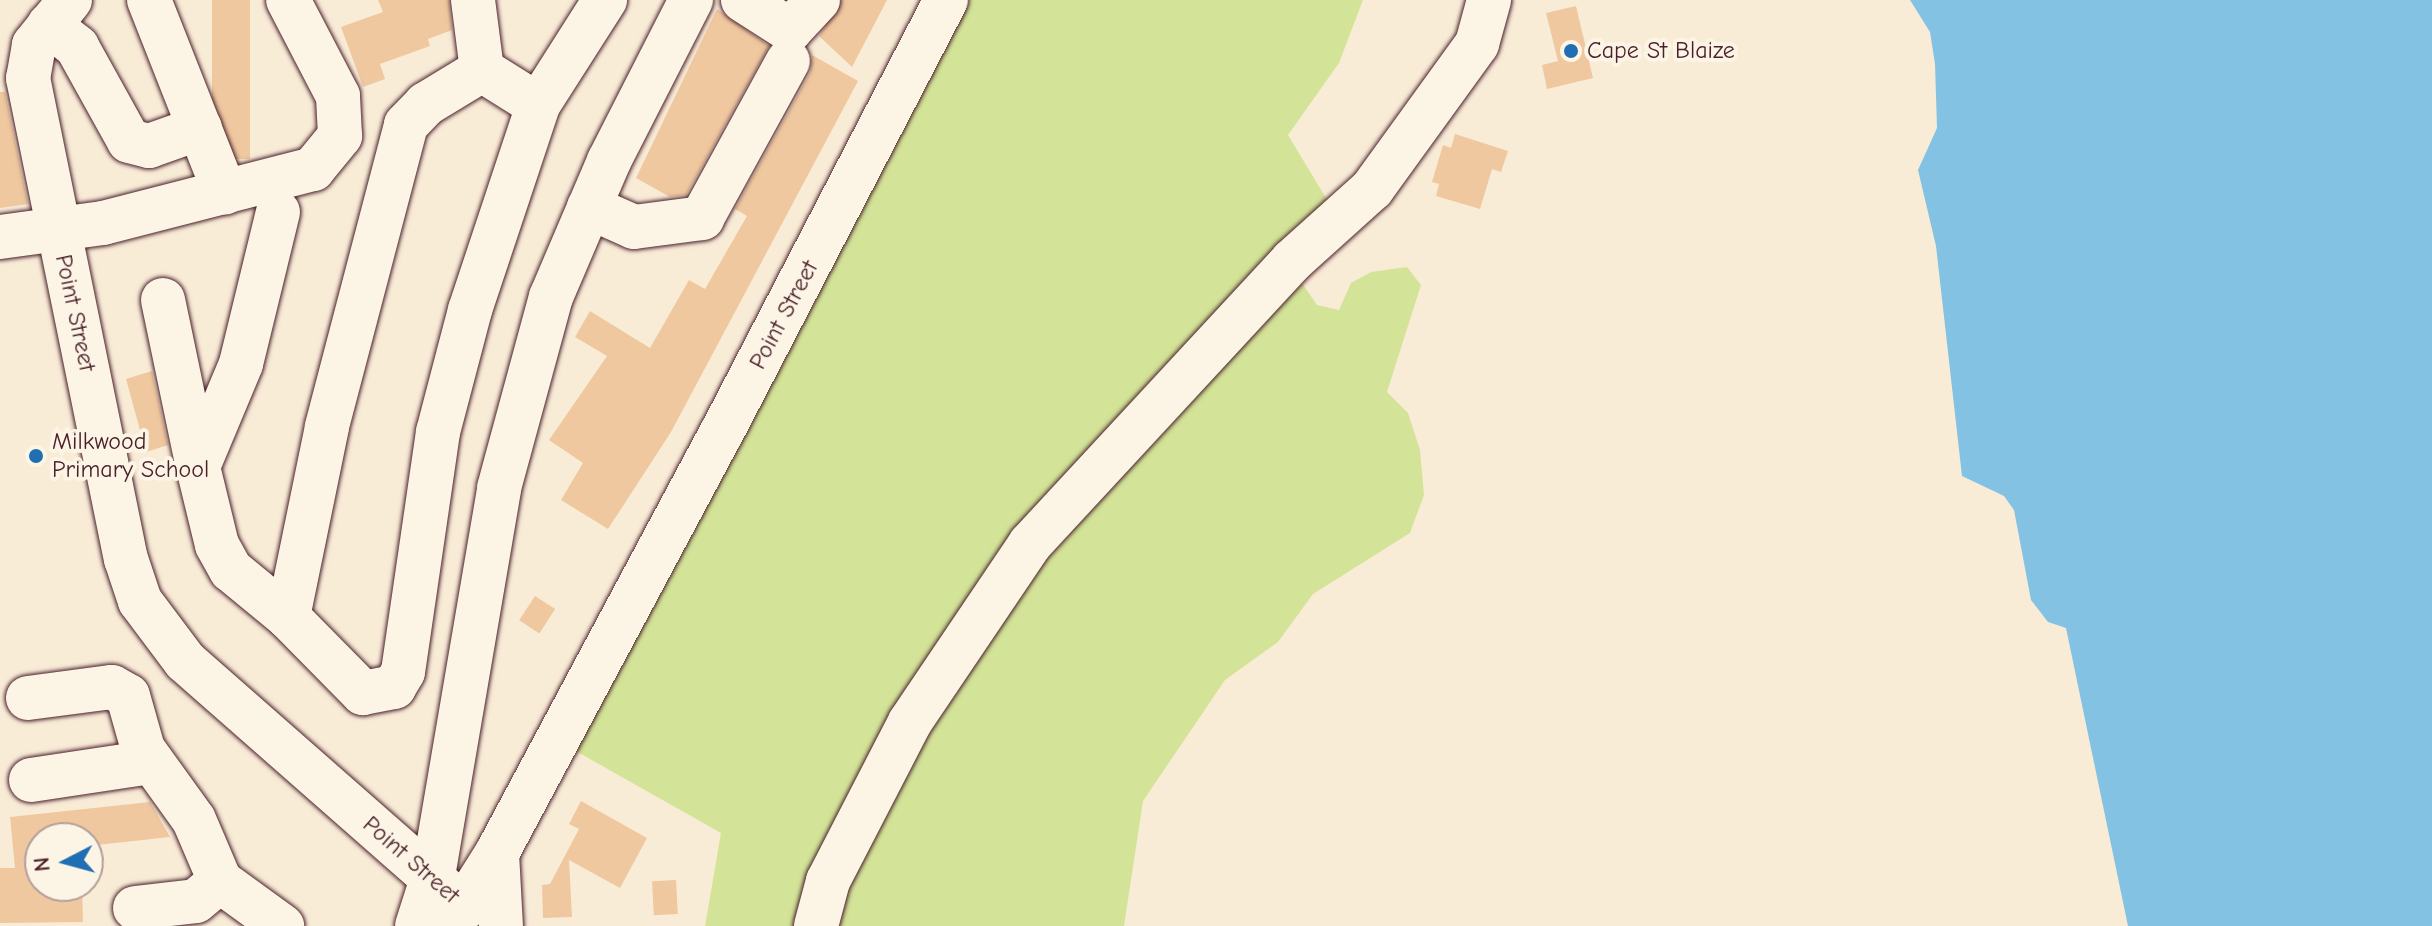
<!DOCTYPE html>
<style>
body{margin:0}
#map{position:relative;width:2432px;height:926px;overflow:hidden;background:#f9ecd7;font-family:"Comic Neue",sans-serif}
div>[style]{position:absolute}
.green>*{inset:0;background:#d3e498}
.water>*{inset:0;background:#83c2e3}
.building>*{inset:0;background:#efc89f;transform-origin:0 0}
.roads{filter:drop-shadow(0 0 2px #4a1f2b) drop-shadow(0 0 2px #4a1f2b)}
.minor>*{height:44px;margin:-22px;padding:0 22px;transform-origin:22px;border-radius:22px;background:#fcf5e5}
.dots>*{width:22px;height:22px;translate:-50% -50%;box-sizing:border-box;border:4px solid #fcf5e5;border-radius:50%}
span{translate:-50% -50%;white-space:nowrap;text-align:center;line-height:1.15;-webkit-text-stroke:8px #fcf5e5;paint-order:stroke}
.poi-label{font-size:24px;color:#4a1f2b}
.left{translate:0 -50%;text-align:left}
.street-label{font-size:24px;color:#4a1f2b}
.north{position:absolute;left:24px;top:822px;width:80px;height:80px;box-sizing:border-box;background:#fcf5e5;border:2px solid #b59f9b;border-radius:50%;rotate:264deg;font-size:22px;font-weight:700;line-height:32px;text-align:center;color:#4a1f2b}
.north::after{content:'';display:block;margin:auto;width:28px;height:36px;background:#1f6fb2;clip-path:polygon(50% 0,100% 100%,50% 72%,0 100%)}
</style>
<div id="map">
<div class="green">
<div style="clip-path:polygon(964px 0,1363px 0,1339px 63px,1288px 135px,1332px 208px,1066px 484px,803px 926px,705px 926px,721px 833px,574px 750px,668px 580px)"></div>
<div style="clip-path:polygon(1407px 267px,1421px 285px,1387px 392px,1408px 413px,1420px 450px,1424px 495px,1410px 533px,1313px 594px,1278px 642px,1225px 680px,1143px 801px,1124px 926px,824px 926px,896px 772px,1021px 590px,1078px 521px,1300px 280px,1317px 305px,1339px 310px,1351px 283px,1371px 272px)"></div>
</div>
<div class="water">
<div style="clip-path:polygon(1910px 0,2432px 0,2432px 926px,2128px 926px,2066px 628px,2048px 622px,2031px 600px,2014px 510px,2004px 496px,1962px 476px,1936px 246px,1918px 170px,1937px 128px,1935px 64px,1930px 32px)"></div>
</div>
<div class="building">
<div style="left:212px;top:0;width:38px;height:159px"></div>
<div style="clip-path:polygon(378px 0,449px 0,452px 30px,428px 39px,430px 46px,380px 64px,385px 79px,363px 87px,341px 27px,383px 12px)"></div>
<div style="clip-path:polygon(842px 0,887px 0,852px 67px,819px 36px)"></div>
<div style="clip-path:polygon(1576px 6px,1593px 78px,1547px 89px,1542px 65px,1558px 61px,1546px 13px)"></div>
<div style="clip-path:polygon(717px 9px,769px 46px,686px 195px,670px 197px,636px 178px)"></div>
<div style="clip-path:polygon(812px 55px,858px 81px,671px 432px,608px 529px,561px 500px,583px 463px,549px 440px,607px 356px,575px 337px,590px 311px,650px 348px,689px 280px,705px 289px,747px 216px,735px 209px,810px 73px)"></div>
<div style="clip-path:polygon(0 92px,5px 92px,28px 204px,0 208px)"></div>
<div style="clip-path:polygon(1455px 134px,1508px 151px,1501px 172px,1492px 169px,1480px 209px,1436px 196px,1439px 184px,1432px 182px,1443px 145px,1451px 148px)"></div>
<div style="clip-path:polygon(152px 371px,168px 445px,146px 452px,126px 379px)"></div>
<div style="left:535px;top:596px;width:24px;height:29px;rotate:33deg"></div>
<div style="clip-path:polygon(581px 801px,647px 838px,620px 888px,569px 860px,572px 917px,543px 918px,542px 885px,550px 884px,579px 829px,569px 824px)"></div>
<div style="clip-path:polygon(150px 802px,170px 837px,88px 846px,88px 838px,40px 838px,40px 886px,82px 886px,83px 922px,0 923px,0 868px,15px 868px,10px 817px)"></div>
<div style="left:676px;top:880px;width:34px;height:24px;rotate:87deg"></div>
</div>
<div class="roads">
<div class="minor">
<div style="left:70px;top:0;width:58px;rotate:128.7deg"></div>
<div style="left:34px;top:45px;width:34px;rotate:100deg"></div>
<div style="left:28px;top:78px;width:491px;rotate:78.5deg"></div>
<div style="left:126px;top:559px;width:44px;rotate:71.6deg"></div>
<div style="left:140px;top:601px;width:75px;rotate:53.1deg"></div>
<div style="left:185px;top:661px;width:373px;rotate:41.3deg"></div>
<div style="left:149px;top:0;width:207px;rotate:68.5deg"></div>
<div style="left:473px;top:0;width:71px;rotate:82.7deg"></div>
<div style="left:482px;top:70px;width:66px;rotate:32deg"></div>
<div style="left:538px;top:105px;width:125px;rotate:-57.5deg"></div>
<div style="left:743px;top:0;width:56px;rotate:32.6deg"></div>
<div style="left:790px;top:30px;width:41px;rotate:-47deg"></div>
<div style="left:49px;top:25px;width:36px;rotate:38deg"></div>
<div style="left:77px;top:47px;width:107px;rotate:61deg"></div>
<div style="left:129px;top:141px;width:21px;rotate:14deg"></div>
<div style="left:149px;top:146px;width:54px;rotate:-19.4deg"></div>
<div style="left:482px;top:70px;width:66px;rotate:148.7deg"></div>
<div style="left:426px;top:104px;width:29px;rotate:134deg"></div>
<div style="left:406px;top:125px;width:312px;rotate:104.7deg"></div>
<div style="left:327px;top:427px;width:194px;rotate:101.6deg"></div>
<div style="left:288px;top:617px;width:107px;rotate:45.4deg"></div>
<div style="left:363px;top:693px;width:32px;rotate:-11deg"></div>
<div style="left:394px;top:687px;width:17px;rotate:-59deg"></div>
<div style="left:403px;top:672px;width:243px;rotate:-81.7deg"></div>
<div style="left:438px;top:432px;width:126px;rotate:-75.3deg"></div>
<div style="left:470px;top:310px;width:216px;rotate:-71.6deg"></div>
<div style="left:589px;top:207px;width:49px;rotate:24deg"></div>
<div style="left:634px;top:227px;width:69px;rotate:-7.5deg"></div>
<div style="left:702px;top:218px;width:179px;rotate:-61.3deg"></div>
<div style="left:278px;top:212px;width:156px;rotate:103.7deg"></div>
<div style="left:241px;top:364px;width:112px;rotate:112.7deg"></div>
<div style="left:198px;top:467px;width:80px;rotate:76.3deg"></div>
<div style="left:217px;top:545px;width:29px;rotate:61deg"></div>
<div style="left:231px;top:570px;width:74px;rotate:39.5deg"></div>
<div style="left:0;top:237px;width:104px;rotate:-7.7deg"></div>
<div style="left:103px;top:223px;width:217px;rotate:-14.4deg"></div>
<div style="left:313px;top:169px;width:43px;rotate:-50.7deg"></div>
<div style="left:340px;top:136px;width:40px;rotate:-92.9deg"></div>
<div style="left:338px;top:96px;width:108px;rotate:-117.5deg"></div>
<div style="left:163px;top:300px;width:171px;rotate:78.2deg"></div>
<div style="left:28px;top:698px;width:85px;rotate:-7.5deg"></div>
<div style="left:112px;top:687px;width:18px;rotate:29deg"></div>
<div style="left:128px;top:696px;width:55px;rotate:74.2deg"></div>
<div style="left:143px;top:749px;width:87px;rotate:54.3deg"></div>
<div style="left:194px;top:820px;width:66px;rotate:66.9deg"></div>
<div style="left:220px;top:881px;width:77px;rotate:36deg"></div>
<div style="left:31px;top:780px;width:121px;rotate:-8.5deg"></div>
<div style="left:497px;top:853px;width:73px;rotate:86.9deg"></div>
<div style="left:135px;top:908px;width:61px;rotate:-6.5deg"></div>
<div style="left:196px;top:901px;width:31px;rotate:-40deg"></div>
<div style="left:417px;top:926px;width:52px;rotate:-72.3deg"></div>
<div style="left:433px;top:876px;width:394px;rotate:-80.3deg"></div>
<div style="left:499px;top:488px;width:198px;rotate:-74.8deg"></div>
<div style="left:551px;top:297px;width:148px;rotate:-66.9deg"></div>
<div style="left:609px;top:161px;width:181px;rotate:-63deg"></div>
<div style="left:451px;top:926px;width:86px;rotate:-57.8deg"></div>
<div style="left:497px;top:853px;width:475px;rotate:-61.9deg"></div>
<div style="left:721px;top:434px;width:489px;rotate:-62.6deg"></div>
<div style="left:816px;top:926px;width:47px;rotate:-75.1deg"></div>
<div style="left:828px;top:881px;width:179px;rotate:-62.7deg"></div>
<div style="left:910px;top:722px;width:215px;rotate:-56deg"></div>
<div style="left:1030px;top:544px;width:386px;rotate:-47.2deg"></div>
<div style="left:1292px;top:261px;width:108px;rotate:-42deg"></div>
<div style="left:1372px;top:189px;width:179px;rotate:-54.1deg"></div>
<div style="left:1477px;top:44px;width:46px;rotate:-74.7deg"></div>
</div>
</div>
<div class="dots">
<div style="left:1571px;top:51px;background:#1f6fb2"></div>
<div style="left:36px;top:456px;background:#1f6fb2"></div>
</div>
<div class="poi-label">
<span class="left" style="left:1587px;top:51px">Cape St Blaize</span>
<span class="left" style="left:52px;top:456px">Milkwood<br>Primary School</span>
</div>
<div class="street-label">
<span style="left:75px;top:313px;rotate:78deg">Point Street</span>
<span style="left:784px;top:315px;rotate:-62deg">Point Street</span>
<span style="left:411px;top:860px;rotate:41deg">Point Street</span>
</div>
<div class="north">N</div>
</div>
